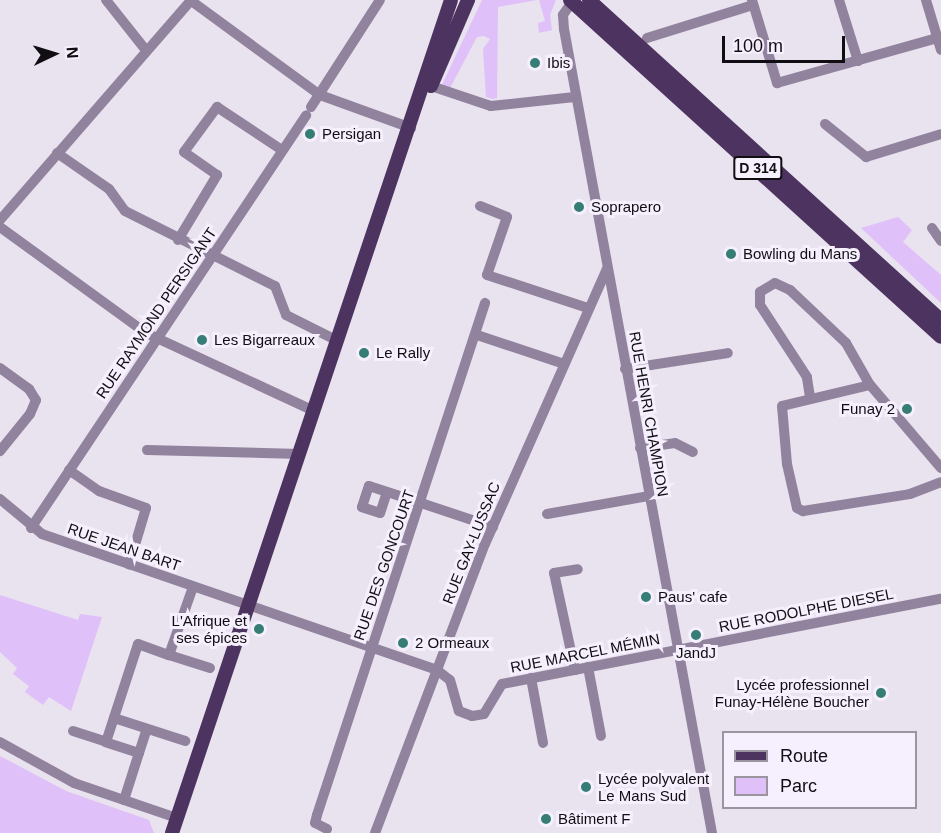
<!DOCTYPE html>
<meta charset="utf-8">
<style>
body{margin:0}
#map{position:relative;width:941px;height:833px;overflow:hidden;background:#e9e2ef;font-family:Arial,sans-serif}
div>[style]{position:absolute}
.green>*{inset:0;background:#e0c0f8}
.minor>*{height:10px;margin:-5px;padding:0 5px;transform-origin:5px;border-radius:5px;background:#91839d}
.major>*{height:14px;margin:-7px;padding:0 7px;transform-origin:7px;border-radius:7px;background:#4d3360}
.dots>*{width:16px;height:16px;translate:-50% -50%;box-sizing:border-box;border:3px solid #f6effd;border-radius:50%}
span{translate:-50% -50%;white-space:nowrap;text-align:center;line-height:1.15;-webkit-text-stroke:6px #f6effd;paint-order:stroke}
.shield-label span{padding:2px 4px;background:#f6effd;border:2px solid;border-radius:4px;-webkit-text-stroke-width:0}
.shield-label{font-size:14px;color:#110e13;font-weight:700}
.poi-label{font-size:15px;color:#110e13}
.left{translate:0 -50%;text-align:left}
.right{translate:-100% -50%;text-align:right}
.street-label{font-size:15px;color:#110e13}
.legend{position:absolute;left:722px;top:731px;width:195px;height:78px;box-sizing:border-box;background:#f6effd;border:2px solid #9a959f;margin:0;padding:8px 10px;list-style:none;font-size:18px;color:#110e13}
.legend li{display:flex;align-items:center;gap:12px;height:30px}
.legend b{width:30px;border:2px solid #9a959f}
.north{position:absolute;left:24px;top:24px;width:60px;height:60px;-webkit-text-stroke:4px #f6effd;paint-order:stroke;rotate:86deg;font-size:16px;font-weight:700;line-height:24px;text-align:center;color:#110e13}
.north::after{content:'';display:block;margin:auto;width:21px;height:27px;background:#110e13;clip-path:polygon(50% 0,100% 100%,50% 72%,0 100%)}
.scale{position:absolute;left:722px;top:36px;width:123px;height:27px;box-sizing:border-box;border:3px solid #110e13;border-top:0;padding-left:8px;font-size:18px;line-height:21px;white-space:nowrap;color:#110e13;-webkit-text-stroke:4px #f6effd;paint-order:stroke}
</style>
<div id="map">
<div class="green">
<div style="clip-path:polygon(482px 0,537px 0,498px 7px,497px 98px,492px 99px,486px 97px,483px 49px,490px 39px,484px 36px,477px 37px,449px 90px,441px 87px)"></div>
<div style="clip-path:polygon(539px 0,556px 0,550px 15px,552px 30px,539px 33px,538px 23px,545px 21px)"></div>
<div style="clip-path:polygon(898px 217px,912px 230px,903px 242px,941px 275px,941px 303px,861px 228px)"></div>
<div style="clip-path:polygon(0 595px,78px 620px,80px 614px,102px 617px,71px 711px,49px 697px,43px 705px,25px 692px,29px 686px,13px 674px,17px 668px,0 652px)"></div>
<div style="clip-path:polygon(0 756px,66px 791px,149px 820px,154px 833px,0 833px)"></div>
</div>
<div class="minor">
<div style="left:106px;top:0;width:63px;rotate:51.5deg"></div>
<div style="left:190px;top:0;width:161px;rotate:36.2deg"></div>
<div style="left:320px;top:95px;width:97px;rotate:19.9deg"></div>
<div style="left:752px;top:0;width:87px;rotate:73.2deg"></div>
<div style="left:777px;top:83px;width:166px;rotate:-15.7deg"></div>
<div style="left:839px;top:0;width:64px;rotate:72.7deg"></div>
<div style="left:926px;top:0;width:52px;rotate:73.3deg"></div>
<div style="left:572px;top:2px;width:16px;rotate:125deg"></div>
<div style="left:563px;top:15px;width:14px;rotate:86deg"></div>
<div style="left:564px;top:29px;width:818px;rotate:79.57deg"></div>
<div style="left:647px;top:38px;width:111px;rotate:-17.3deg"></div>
<div style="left:431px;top:86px;width:63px;rotate:18.4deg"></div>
<div style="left:491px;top:106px;width:84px;rotate:-6.1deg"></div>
<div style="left:311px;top:107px;width:127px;rotate:-57.2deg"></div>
<div style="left:825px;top:124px;width:53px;rotate:38.8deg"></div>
<div style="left:866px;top:157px;width:78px;rotate:-17deg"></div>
<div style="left:57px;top:153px;width:63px;rotate:34.7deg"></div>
<div style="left:109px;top:189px;width:27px;rotate:54deg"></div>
<div style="left:125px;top:211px;width:168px;rotate:26.6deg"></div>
<div style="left:275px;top:286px;width:31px;rotate:69deg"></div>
<div style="left:286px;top:315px;width:58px;rotate:26.6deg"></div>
<div style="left:480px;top:206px;width:29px;rotate:22deg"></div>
<div style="left:507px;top:217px;width:61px;rotate:109deg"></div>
<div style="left:487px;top:275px;width:106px;rotate:18.1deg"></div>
<div style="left:0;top:220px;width:291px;rotate:-49deg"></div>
<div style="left:0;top:227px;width:180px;rotate:36deg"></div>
<div style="left:146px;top:333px;width:185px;rotate:24.9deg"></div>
<div style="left:932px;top:228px;width:16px;rotate:55deg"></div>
<div style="left:178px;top:240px;width:76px;rotate:-59deg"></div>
<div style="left:217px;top:175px;width:40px;rotate:-145.1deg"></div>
<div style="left:184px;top:152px;width:56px;rotate:-53.7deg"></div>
<div style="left:217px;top:107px;width:78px;rotate:33.5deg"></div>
<div style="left:477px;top:335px;width:92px;rotate:18.4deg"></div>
<div style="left:0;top:368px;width:36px;rotate:36deg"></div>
<div style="left:29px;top:389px;width:13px;rotate:58deg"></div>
<div style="left:36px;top:400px;width:15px;rotate:113deg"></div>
<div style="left:30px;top:414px;width:48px;rotate:129deg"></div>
<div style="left:625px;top:369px;width:104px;rotate:-8.8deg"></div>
<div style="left:810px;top:397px;width:20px;rotate:-99deg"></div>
<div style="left:807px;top:377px;width:86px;rotate:-123.1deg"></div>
<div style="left:760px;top:305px;width:13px;rotate:-90deg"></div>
<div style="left:760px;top:292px;width:17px;rotate:-31deg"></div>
<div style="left:775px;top:283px;width:17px;rotate:25deg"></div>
<div style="left:790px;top:290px;width:77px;rotate:43.4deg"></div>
<div style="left:846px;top:343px;width:48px;rotate:60.3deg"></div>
<div style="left:640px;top:448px;width:35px;rotate:-8deg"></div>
<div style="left:675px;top:443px;width:20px;rotate:27deg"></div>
<div style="left:147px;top:450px;width:153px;rotate:1.5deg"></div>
<div style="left:941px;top:468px;width:109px;rotate:-130.5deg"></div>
<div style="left:870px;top:385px;width:90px;rotate:166.6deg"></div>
<div style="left:782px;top:406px;width:58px;rotate:85.1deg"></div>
<div style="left:787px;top:464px;width:45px;rotate:77.2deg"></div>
<div style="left:797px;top:508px;width:7px;rotate:27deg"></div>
<div style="left:803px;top:511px;width:108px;rotate:-9deg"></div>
<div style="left:910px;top:494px;width:33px;rotate:-21deg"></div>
<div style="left:69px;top:470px;width:37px;rotate:35deg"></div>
<div style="left:99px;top:491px;width:50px;rotate:19.9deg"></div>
<div style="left:146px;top:508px;width:59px;rotate:106.6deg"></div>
<div style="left:387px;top:492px;width:22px;rotate:108deg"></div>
<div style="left:380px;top:513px;width:19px;rotate:-162deg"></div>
<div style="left:362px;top:507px;width:22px;rotate:-72deg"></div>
<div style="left:369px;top:486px;width:55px;rotate:18.1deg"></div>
<div style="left:421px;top:503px;width:76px;rotate:18.4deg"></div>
<div style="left:0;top:499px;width:55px;rotate:39.8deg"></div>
<div style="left:42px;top:534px;width:418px;rotate:19deg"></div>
<div style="left:437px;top:670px;width:16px;rotate:38deg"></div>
<div style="left:450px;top:680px;width:32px;rotate:74deg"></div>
<div style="left:459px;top:711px;width:14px;rotate:21deg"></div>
<div style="left:472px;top:716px;width:12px;rotate:-9deg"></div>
<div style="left:484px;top:714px;width:35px;rotate:-59deg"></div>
<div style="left:502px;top:684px;width:447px;rotate:-11deg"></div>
<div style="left:547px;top:514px;width:104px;rotate:-10deg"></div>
<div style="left:31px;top:528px;width:496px;rotate:-56.3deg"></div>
<div style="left:169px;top:655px;width:43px;rotate:17.6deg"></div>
<div style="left:588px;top:667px;width:70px;rotate:79.3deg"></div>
<div style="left:575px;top:670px;width:99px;rotate:-102.2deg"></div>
<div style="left:554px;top:573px;width:24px;rotate:-9deg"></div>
<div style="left:531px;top:678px;width:66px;rotate:79.5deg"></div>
<div style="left:114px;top:718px;width:75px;rotate:17.9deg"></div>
<div style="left:73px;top:731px;width:35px;rotate:18deg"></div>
<div style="left:0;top:742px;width:85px;rotate:29deg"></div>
<div style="left:74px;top:783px;width:109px;rotate:18.8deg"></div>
<div style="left:139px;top:753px;width:25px;rotate:-72deg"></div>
<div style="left:124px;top:800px;width:49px;rotate:-72.3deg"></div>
<div style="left:139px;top:753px;width:35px;rotate:-162deg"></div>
<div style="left:106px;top:742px;width:103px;rotate:-71.9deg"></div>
<div style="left:138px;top:644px;width:33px;rotate:20deg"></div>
<div style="left:169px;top:655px;width:72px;rotate:-70.6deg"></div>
<div style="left:327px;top:829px;width:13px;rotate:-153deg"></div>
<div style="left:315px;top:823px;width:8px;rotate:-76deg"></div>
<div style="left:317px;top:815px;width:539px;rotate:-71.83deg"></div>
<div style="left:375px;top:833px;width:309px;rotate:-69.2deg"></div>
<div style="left:485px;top:544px;width:301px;rotate:-66.1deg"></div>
</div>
<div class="major">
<div style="left:570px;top:0;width:501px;rotate:42.25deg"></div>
<div style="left:589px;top:0;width:476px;rotate:42.3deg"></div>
<div style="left:431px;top:86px;width:94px;rotate:-66.7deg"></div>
<div style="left:172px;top:833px;width:878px;rotate:-71.48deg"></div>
</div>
<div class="dots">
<div style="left:535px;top:63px;background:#367d76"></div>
<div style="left:310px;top:134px;background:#367d76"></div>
<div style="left:579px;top:207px;background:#367d76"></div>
<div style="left:731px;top:254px;background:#367d76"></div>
<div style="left:202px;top:340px;background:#367d76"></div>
<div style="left:364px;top:353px;background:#367d76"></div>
<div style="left:907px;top:409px;background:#367d76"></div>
<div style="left:646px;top:597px;background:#367d76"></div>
<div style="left:259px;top:629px;background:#367d76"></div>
<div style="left:696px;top:635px;background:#367d76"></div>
<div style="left:403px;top:643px;background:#367d76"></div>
<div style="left:881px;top:693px;background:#367d76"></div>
<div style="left:586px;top:787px;background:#367d76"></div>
<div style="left:546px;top:819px;background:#367d76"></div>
</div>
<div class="shield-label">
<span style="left:758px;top:168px">D 314</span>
</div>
<div class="poi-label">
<span class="left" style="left:547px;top:63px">Ibis</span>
<span class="left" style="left:322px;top:134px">Persigan</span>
<span class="left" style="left:591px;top:207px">Soprapero</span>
<span class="left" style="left:743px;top:254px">Bowling du Mans</span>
<span class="left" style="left:214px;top:340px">Les Bigarreaux</span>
<span class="left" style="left:376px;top:353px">Le Rally</span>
<span class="right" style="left:895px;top:409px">Funay 2</span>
<span class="left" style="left:658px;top:597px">Paus' cafe</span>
<span class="right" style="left:247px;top:629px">L'Afrique et<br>ses épices</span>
<span class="left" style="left:415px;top:643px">2 Ormeaux</span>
<span style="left:696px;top:653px">JandJ</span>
<span class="right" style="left:869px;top:693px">Lycée professionnel<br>Funay-Hélène Boucher</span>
<span class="left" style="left:598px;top:787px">Lycée polyvalent<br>Le Mans Sud</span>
<span class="left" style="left:558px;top:819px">Bâtiment F</span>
</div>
<div class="street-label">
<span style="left:156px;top:313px;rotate:-56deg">RUE RAYMOND PERSIGANT</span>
<span style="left:649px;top:414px;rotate:80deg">RUE HENRI CHAMPION</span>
<span style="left:471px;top:543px;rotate:-68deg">RUE GAY-LUSSAC</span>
<span style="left:124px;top:547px;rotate:19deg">RUE JEAN BART</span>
<span style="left:384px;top:565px;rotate:-71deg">RUE DES GONCOURT</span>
<span style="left:806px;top:610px;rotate:-11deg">RUE RODOLPHE DIESEL</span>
<span style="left:585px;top:653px;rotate:-11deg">RUE MARCEL MÉMIN</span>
</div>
<ul class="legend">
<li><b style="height:8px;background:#4d3360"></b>Route</li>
<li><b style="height:16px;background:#e0c0f8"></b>Parc</li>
</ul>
<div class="north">N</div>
<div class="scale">100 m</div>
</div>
